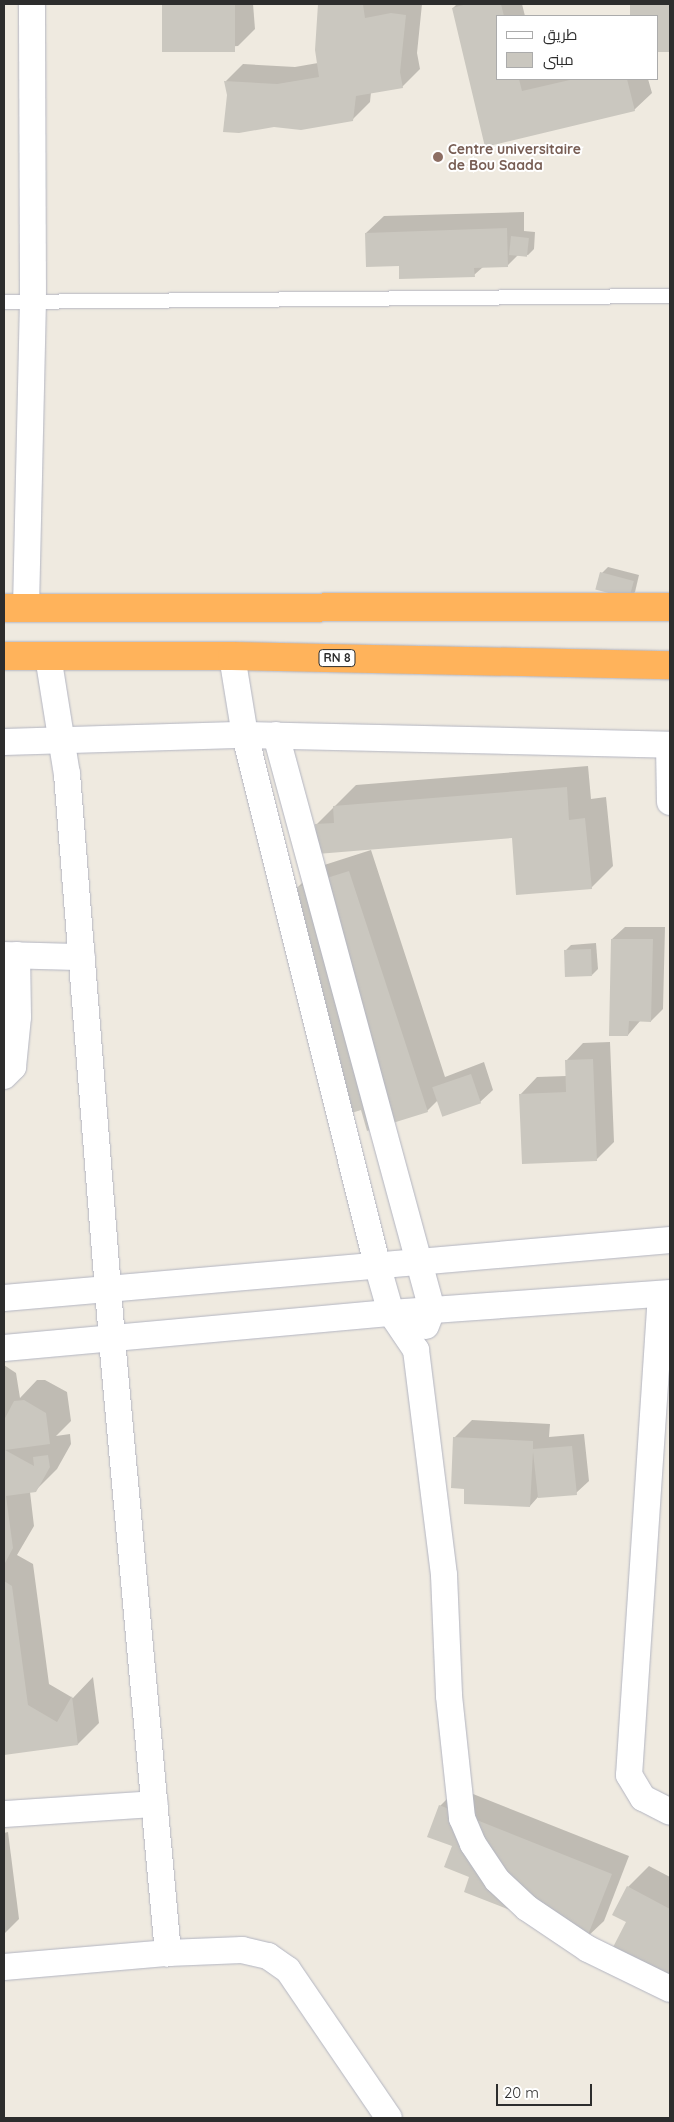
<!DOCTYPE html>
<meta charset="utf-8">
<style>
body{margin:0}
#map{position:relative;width:674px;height:2122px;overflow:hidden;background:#efeae0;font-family:Quicksand,Cairo,sans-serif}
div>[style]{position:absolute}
.shadow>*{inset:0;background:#0003}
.building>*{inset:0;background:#cac7bf;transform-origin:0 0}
.roads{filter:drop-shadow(0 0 1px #b3b5c1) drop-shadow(0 0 1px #b3b5c1)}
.lane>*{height:14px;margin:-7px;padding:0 7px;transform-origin:7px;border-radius:7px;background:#fff}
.street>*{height:26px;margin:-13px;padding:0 13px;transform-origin:13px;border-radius:13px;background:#fff}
.highway>*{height:28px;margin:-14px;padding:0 14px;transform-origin:14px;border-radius:14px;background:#ffb35b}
.dots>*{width:14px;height:14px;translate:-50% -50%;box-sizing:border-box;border:2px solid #fff;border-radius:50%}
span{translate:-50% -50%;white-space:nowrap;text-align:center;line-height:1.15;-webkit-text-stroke:4px #fff;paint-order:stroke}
.shield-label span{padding:1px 4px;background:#fff;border:1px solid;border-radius:4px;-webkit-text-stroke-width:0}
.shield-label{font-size:12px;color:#2d2d2d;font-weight:700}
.education-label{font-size:14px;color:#785e54;font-weight:700}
.left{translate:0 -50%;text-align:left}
.frame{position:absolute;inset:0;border:5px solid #2d2d2d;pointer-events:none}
.legend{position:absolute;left:496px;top:15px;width:162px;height:65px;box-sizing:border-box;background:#fff;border:1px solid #ababab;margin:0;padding:6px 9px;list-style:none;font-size:15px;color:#2d2d2d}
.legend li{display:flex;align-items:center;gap:10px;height:25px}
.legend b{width:25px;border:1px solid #ababab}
.scale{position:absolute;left:496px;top:2084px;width:96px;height:22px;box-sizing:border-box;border:2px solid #2d2d2d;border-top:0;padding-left:6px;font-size:15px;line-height:18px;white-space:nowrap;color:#2d2d2d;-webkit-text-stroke:4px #fff;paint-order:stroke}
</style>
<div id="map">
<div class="shadow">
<div style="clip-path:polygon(163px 4px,253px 4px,255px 29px,238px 46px,166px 51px)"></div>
<div style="clip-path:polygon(319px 4px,422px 4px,417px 53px,420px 69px,402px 87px,371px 92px,370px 102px,352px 120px,228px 95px,226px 81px,243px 64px,295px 67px,318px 63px)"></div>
<div style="clip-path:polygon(457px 4px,522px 4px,525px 16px,498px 16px,498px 79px,648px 79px,652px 93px,634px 110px,486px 145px,453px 8px)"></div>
<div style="clip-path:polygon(631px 4px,670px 4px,670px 50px,658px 50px,658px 16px,631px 16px)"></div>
<div style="clip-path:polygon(524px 212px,524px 231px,535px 232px,534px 249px,528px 255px,519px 254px,507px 266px,483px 267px,474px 275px,400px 265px,366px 233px,384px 216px)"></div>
<div style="clip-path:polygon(608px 567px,639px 575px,635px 592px,629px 598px,602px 573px)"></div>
<div style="clip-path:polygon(588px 766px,591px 799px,606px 797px,613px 866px,591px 888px,513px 836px,316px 825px,356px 785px)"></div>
<div style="clip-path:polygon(371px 850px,445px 1077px,484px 1062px,493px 1090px,480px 1102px,438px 1100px,427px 1111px,362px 1109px,343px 1115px,297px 888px,318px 867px)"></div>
<div style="clip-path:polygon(625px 927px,665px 927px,663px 1009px,651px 1021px,640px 1021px,628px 1035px,612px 939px)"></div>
<div style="clip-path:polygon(596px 943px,598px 969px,592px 975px,565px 951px,571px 945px)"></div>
<div style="clip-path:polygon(610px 1042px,614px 1142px,596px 1160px,520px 1095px,537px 1077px,566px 1076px,566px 1061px,583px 1043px)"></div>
<div style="clip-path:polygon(4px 1145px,5px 1165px,4px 1166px)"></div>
<div style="clip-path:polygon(4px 1365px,16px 1373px,20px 1398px,37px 1380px,45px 1380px,67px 1392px,71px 1421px,56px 1436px,70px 1434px,71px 1444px,57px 1469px,35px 1491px,30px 1492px,34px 1526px,17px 1555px,33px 1564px,49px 1684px,73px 1698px,93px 1677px,99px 1723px,78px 1744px,4px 1754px)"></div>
<div style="clip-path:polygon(472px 1420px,550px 1424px,549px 1437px,584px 1434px,589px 1481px,576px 1493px,538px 1497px,530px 1506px,465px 1488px,454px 1438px)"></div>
<div style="clip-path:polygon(458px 1788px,629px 1856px,604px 1921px,586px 1938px,471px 1877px,440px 1806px)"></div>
<div style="clip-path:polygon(8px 1832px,19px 1919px,4px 1934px,4px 1833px)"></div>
<div style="clip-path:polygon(649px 1866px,670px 1877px,670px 1982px,628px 1921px,628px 1887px)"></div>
</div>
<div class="building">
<div style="left:162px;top:4px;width:73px;height:48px"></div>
<div style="clip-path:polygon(318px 4px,363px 4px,365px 18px,391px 13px,406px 15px,400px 72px,403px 88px,356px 96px,353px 121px,301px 130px,274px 127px,239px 133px,223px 132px,227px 95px,224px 81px,277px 84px,319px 77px,315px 50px)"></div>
<div style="clip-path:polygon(467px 4px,501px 4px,504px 16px,498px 16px,498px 79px,519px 79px,522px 91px,574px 79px,627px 79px,635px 111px,485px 147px,452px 8px)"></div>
<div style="clip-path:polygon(630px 4px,670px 4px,670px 52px,658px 52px,658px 16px,630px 16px)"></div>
<div style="clip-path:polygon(507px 228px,508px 267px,474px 268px,475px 277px,399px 279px,399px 266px,366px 267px,365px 233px)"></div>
<div style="left:511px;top:236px;width:18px;height:19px;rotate:6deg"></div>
<div style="left:600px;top:572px;width:35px;height:18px;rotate:15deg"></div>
<div style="clip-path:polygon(567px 787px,569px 820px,585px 818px,592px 889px,516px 895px,512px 838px,317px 854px,315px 824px,334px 823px,333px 806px)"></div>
<div style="clip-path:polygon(349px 871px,428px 1112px,367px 1131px,361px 1110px,342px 1116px,277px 915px,302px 907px,295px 888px)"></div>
<div style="clip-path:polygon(611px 939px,653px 939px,651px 1022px,629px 1021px,628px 1036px,609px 1036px)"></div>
<div style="left:591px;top:949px;width:27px;height:27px;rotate:88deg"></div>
<div style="clip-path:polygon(593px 1059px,597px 1161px,522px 1164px,519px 1094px,566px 1092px,565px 1060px)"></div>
<div style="left:471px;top:1074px;width:31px;height:41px;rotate:71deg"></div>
<div style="clip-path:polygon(24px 1400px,46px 1413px,50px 1444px,5px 1450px,34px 1466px,33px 1457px,48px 1455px,50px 1467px,36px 1492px,6px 1496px,13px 1548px,4px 1565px,4px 1420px,14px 1401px)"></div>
<div style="clip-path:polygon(453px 1437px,533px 1441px,533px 1449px,572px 1446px,577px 1495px,538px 1498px,533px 1452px,530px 1507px,464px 1504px,464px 1489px,451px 1488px)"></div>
<div style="clip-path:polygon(4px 1581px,12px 1586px,28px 1705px,57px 1722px,72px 1696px,78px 1745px,4px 1755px)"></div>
<div style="clip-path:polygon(439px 1805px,612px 1874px,586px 1940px,464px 1892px,469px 1877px,444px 1867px,452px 1846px,427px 1837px)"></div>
<div style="clip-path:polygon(627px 1886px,670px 1909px,670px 1984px,610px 1953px,626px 1922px,612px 1915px)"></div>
</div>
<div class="roads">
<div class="lane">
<div style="left:4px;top:302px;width:666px;rotate:-0.52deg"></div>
</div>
<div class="street">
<div style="left:26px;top:608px;width:306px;rotate:-88.7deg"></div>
<div style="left:33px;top:302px;width:298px;rotate:-90.2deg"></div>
<div style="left:48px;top:656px;width:120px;rotate:80.9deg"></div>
<div style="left:67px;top:774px;width:568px;rotate:85.45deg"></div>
<div style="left:112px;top:1340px;width:616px;rotate:84.78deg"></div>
<div style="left:232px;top:656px;width:80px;rotate:80.7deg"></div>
<div style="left:245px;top:735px;width:545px;rotate:75.99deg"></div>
<div style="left:377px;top:1264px;width:51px;rotate:74.1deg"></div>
<div style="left:391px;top:1313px;width:45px;rotate:56deg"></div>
<div style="left:416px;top:1350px;width:227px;rotate:82.9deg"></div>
<div style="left:444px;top:1575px;width:121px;rotate:87.6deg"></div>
<div style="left:449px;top:1696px;width:123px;rotate:83.9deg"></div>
<div style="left:462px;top:1818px;width:28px;rotate:67deg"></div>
<div style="left:473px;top:1844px;width:43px;rotate:56.3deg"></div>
<div style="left:497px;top:1880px;width:41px;rotate:43deg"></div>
<div style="left:527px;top:1908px;width:73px;rotate:33.9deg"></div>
<div style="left:588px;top:1949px;width:91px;rotate:26deg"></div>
<div style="left:276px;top:735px;width:596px;rotate:74.82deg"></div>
<div style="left:432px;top:1310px;width:17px;rotate:111deg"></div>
<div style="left:4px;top:742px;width:241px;rotate:-1.7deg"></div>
<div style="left:245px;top:735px;width:425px;rotate:1.3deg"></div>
<div style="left:669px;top:745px;width:57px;rotate:89deg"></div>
<div style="left:4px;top:955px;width:78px;rotate:1.5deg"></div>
<div style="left:4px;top:1076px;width:13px;rotate:-45deg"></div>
<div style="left:13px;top:1067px;width:50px;rotate:-84.3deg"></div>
<div style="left:18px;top:1017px;width:62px;rotate:-90.9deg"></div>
<div style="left:661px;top:1294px;width:482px;rotate:93.8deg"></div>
<div style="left:629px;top:1775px;width:27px;rotate:59deg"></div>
<div style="left:643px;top:1798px;width:30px;rotate:27deg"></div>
<div style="left:4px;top:1298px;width:669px;rotate:-4.98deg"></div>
<div style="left:4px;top:1348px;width:389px;rotate:-5.2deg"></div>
<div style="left:391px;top:1313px;width:280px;rotate:-4.1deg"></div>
<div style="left:4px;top:1814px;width:151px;rotate:-3.8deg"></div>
<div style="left:4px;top:1967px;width:165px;rotate:-4.9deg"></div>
<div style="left:168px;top:1953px;width:74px;rotate:-2.3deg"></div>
<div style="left:242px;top:1950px;width:27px;rotate:13deg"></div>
<div style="left:268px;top:1956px;width:24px;rotate:35deg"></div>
<div style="left:288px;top:1970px;width:179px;rotate:55.7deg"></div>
</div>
<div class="highway">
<div style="left:4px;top:608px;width:666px;rotate:-0.09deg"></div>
<div style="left:4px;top:656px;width:228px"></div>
<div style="left:232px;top:656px;width:438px;rotate:1.2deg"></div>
</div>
</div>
<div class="dots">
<div style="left:438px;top:157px;background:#8d6e63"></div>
</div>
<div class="shield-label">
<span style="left:337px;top:658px">RN 8</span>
</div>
<div class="education-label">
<span class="left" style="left:448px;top:157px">Centre universitaire<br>de Bou Saada</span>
</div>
<div class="frame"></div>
<ul class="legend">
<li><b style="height:6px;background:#fff"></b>طريق</li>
<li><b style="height:14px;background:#cac7bf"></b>مبنى</li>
</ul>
<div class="scale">20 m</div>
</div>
